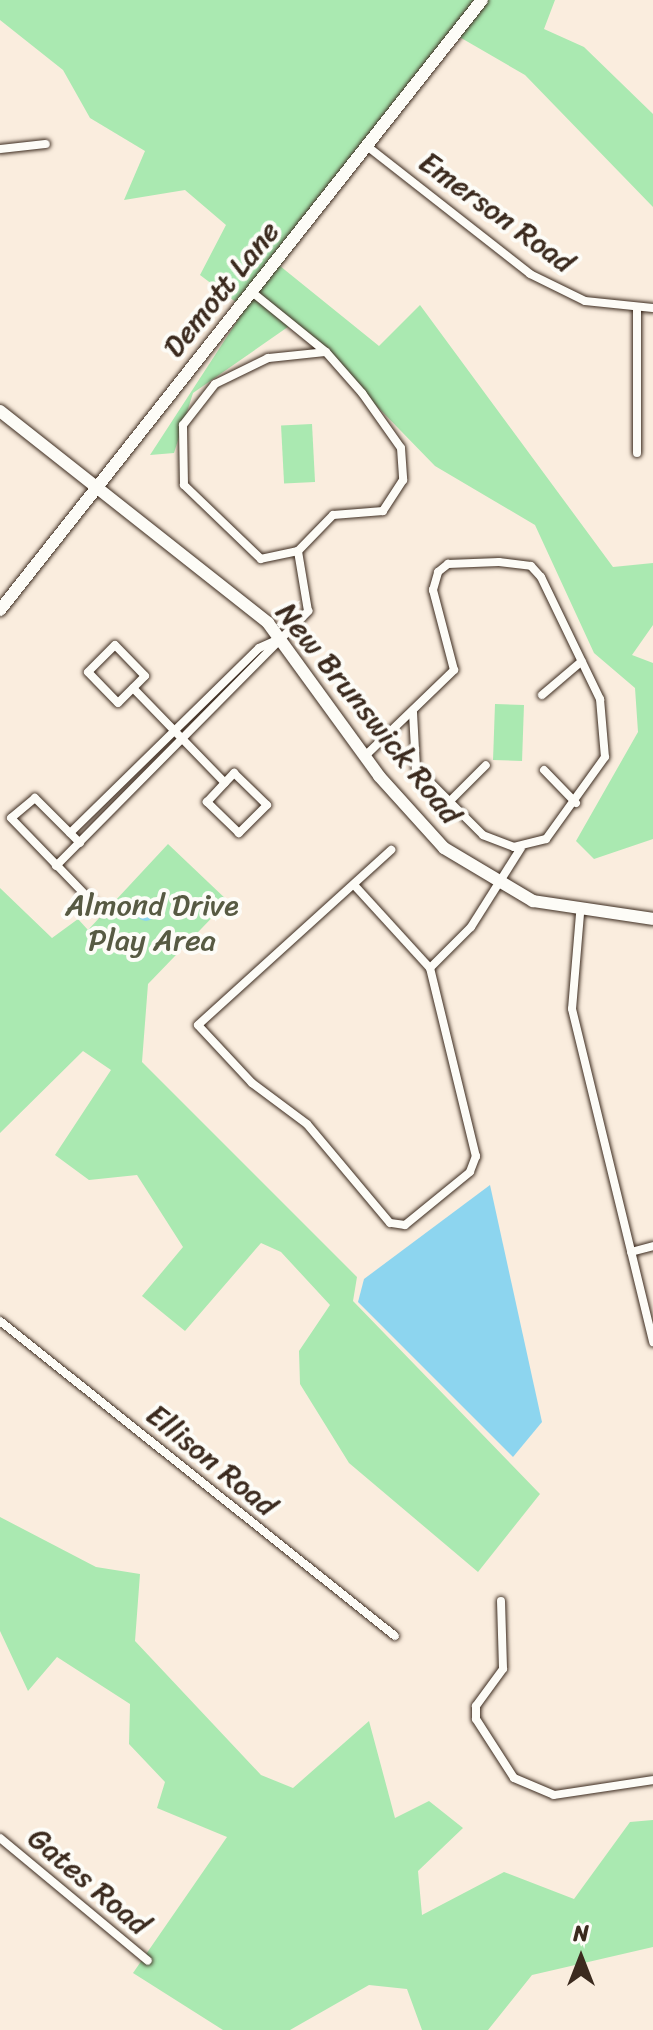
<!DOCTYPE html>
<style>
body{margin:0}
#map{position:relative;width:653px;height:2030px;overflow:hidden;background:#faedde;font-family:Sriracha,sans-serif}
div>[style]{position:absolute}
.green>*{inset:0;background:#aae9b1;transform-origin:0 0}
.water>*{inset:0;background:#8dd5ef}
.round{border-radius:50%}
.roads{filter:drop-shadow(0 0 2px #3b2a1e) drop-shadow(0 0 2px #3b2a1e)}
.street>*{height:8px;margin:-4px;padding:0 4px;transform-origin:4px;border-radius:4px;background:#fdfcf7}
.secondary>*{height:12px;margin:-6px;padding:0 6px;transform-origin:6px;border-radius:6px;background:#fdfcf7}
span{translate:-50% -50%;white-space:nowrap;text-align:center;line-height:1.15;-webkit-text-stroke:8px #fdfcf7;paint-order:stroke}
.street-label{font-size:30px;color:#3b2a1e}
.park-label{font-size:30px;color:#575a43}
.north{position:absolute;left:541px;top:1918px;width:80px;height:80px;-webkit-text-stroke:6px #fdfcf7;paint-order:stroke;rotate:0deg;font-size:22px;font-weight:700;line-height:32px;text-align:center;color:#3b2a1e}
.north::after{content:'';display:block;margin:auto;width:28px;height:36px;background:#3b2a1e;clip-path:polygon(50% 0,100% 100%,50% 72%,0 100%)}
</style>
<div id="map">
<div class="green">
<div style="clip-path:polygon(0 0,555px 0,544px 29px,584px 47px,653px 114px,653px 207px,525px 75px,456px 35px,280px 266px,379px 346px,420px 305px,613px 567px,653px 563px,653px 625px,632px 655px,653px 663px,653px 839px,594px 859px,576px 841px,638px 732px,635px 688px,594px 653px,535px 525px,435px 466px,295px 322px,193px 393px,174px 453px,150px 455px,245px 309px,200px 275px,226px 225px,185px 190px,124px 200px,145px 151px,90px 118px,63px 70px,0 20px)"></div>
<div style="left:312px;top:424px;width:58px;height:31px;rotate:87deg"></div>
<div style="left:495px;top:704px;width:29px;height:56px;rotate:2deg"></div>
<div style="clip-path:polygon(168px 844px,228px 901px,148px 984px,142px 1062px,357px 1277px,353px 1301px,540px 1494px,478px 1572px,349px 1463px,300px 1384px,299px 1351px,330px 1305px,281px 1252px,261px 1243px,185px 1331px,142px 1296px,183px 1247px,137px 1175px,89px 1180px,55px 1155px,111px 1070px,83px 1051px,0 1133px,0 888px,52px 938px,78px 919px,88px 930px)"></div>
<div style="clip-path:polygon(0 1517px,96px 1567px,140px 1574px,135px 1641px,261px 1775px,293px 1788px,369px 1721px,395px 1818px,429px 1801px,463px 1828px,418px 1871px,422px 1915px,504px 1872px,574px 1899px,630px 1822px,653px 1820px,653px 1947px,532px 1975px,488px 2030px,422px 2030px,407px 1989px,369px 1985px,290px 2030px,223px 2030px,133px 1973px,227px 1837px,157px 1808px,165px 1782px,129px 1744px,130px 1704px,57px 1657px,28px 1691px,0 1631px)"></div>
</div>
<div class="water">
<div class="round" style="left:136px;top:901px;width:20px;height:20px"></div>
<div style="clip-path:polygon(490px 1185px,542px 1422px,513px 1457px,358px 1302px,364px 1279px)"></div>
</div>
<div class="roads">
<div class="street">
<div style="left:367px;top:146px;width:207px;rotate:38.1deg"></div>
<div style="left:530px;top:274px;width:61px;rotate:26.1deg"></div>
<div style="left:585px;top:301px;width:68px;rotate:5.9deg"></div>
<div style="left:0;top:149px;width:46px;rotate:-6.2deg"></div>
<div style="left:252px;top:292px;width:95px;rotate:39deg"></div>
<div style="left:326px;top:352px;width:55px;rotate:48.7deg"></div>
<div style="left:362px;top:393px;width:67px;rotate:54.7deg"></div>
<div style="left:401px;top:448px;width:32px;rotate:86deg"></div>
<div style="left:403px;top:480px;width:37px;rotate:123deg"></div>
<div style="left:383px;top:511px;width:50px;rotate:175.4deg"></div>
<div style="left:333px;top:515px;width:50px;rotate:134.2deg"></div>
<div style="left:298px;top:551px;width:38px;rotate:168deg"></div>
<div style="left:261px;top:559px;width:107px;rotate:-136.1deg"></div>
<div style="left:184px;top:485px;width:60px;rotate:-91deg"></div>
<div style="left:183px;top:425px;width:52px;rotate:-52deg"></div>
<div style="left:215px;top:384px;width:59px;rotate:-26.1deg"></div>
<div style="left:268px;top:358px;width:58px;rotate:-5.9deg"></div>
<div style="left:637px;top:309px;width:144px;rotate:90deg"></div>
<div style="left:115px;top:645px;width:43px;rotate:45.9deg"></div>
<div style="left:145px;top:676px;width:38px;rotate:135deg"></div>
<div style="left:118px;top:703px;width:43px;rotate:-134.1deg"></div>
<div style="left:88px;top:672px;width:38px;rotate:-45deg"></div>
<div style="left:133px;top:688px;width:132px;rotate:45.9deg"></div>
<div style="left:542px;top:695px;width:52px;rotate:-40.4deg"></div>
<div style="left:365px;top:756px;width:124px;rotate:-44deg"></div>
<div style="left:454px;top:670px;width:83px;rotate:-104.7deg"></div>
<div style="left:433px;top:590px;width:19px;rotate:-74deg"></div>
<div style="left:438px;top:572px;width:13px;rotate:-39deg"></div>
<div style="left:448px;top:564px;width:51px;rotate:-2.2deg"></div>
<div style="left:499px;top:562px;width:32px;rotate:7deg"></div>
<div style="left:531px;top:566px;width:15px;rotate:48deg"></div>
<div style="left:541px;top:577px;width:136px;rotate:64.2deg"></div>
<div style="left:600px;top:699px;width:58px;rotate:85.1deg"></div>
<div style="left:605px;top:757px;width:101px;rotate:125.7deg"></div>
<div style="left:546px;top:839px;width:33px;rotate:166deg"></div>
<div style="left:514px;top:847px;width:33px;rotate:-159deg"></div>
<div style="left:483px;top:835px;width:95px;rotate:-135deg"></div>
<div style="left:416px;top:768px;width:56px;rotate:-93.1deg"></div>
<div style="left:544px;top:770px;width:46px;rotate:45.9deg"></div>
<div style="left:234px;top:773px;width:46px;rotate:44.1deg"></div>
<div style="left:267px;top:805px;width:40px;rotate:135deg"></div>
<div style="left:239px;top:833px;width:45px;rotate:-135.9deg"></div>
<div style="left:207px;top:802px;width:40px;rotate:-47deg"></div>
<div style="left:449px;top:802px;width:52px;rotate:-45deg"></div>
<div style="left:70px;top:833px;width:264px;rotate:-44.4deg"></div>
<div style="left:259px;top:648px;width:24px;rotate:-24deg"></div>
<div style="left:80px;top:843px;width:64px;rotate:-135deg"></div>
<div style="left:35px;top:798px;width:31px;rotate:140deg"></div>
<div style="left:11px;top:818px;width:128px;rotate:45.9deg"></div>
<div style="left:56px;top:866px;width:359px;rotate:-45.3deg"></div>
<div style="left:308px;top:611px;width:61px;rotate:-99.5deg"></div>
<div style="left:355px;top:886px;width:111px;rotate:47.6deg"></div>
<div style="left:430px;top:968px;width:194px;rotate:76.3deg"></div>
<div style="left:476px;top:1156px;width:17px;rotate:111deg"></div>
<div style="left:470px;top:1172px;width:84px;rotate:140.8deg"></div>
<div style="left:405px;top:1225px;width:15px;rotate:-172deg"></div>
<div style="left:390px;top:1223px;width:129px;rotate:-130deg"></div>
<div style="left:307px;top:1124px;width:69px;rotate:-143.3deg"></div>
<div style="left:252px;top:1083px;width:79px;rotate:-133deg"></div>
<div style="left:198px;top:1025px;width:261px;rotate:-42.2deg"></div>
<div style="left:580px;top:914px;width:95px;rotate:94.8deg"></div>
<div style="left:572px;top:1009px;width:343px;rotate:76.3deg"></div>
<div style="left:430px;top:968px;width:58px;rotate:-45deg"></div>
<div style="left:471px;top:927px;width:93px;rotate:-57.7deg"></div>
<div style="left:631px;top:1252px;width:23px;rotate:-15deg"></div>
<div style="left:0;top:1321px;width:505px;rotate:38.57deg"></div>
<div style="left:501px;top:1601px;width:68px;rotate:88.3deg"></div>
<div style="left:503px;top:1669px;width:46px;rotate:126.1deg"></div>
<div style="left:476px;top:1706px;width:13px;rotate:90deg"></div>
<div style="left:476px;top:1719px;width:70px;rotate:57.2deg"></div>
<div style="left:514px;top:1778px;width:43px;rotate:23deg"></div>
<div style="left:554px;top:1795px;width:100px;rotate:-8.6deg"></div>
<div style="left:0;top:1838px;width:192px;rotate:39.7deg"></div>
</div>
<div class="secondary">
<div style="left:0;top:411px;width:342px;rotate:38.3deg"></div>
<div style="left:268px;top:623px;width:189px;rotate:54deg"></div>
<div style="left:379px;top:776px;width:97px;rotate:47.9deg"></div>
<div style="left:444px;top:848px;width:104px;rotate:30.8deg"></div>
<div style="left:533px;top:901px;width:121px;rotate:8.5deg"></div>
<div style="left:0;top:610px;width:777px;rotate:-51.69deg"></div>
</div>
</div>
<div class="street-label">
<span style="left:497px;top:212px;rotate:36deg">Emerson Road</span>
<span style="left:221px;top:289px;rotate:-51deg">Demott Lane</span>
<span style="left:369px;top:713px;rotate:51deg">New Brunswick Road</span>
<span style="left:212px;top:1460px;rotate:39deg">Ellison Road</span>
<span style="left:89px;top:1881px;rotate:40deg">Gates Road</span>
</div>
<div class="park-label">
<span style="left:152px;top:922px">Almond Drive<br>Play Area</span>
</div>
<div class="north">N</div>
</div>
